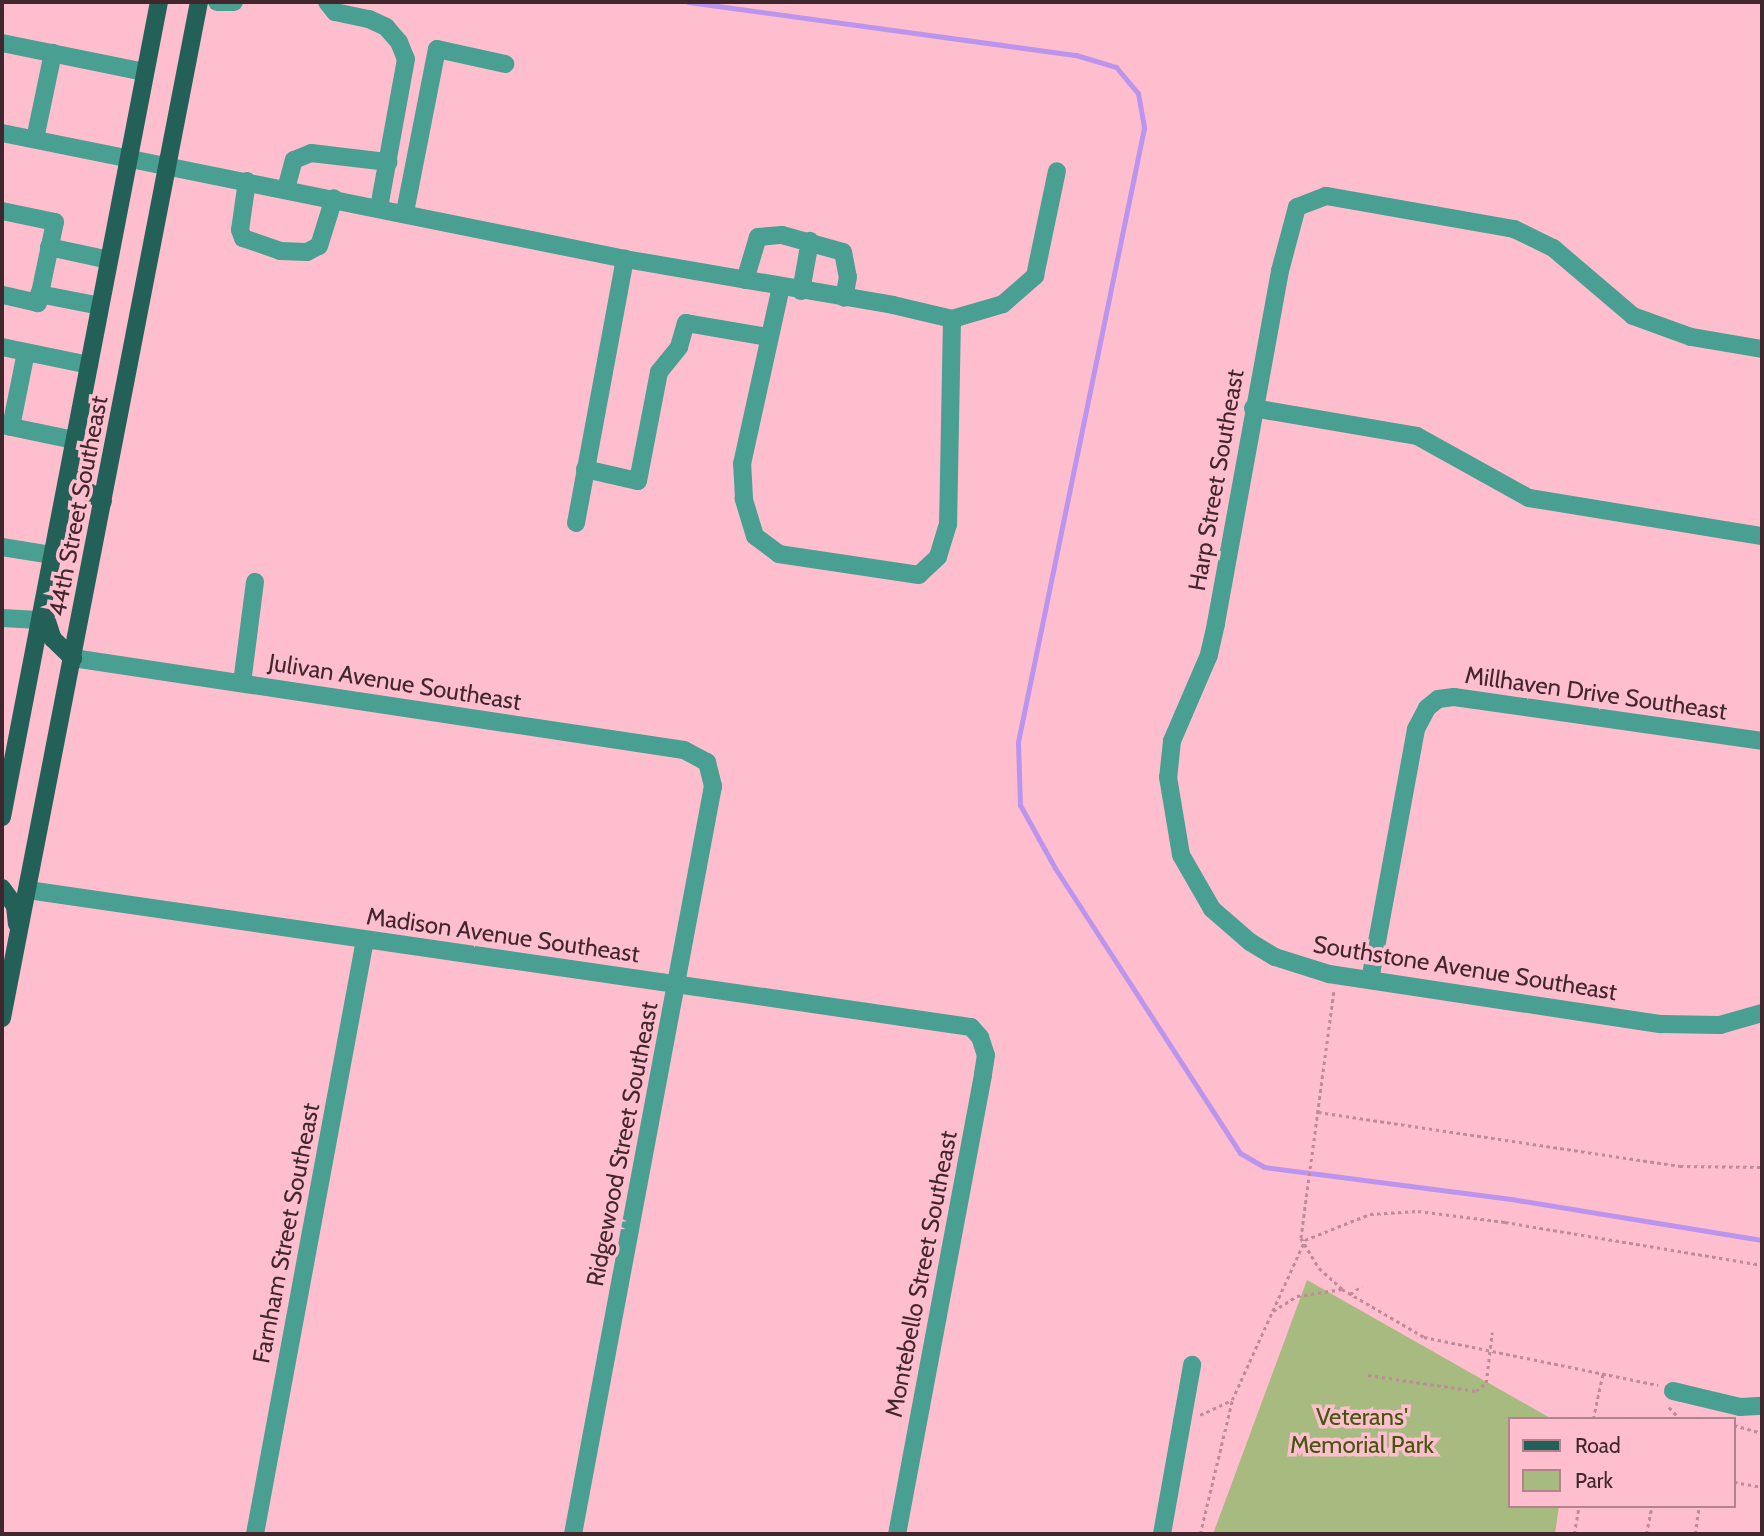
<!DOCTYPE html>
<style>
body{margin:0}
#map{position:relative;width:1764px;height:1536px;overflow:hidden;background:#ffbece;font-family:Cabin,sans-serif}
div>[style]{position:absolute}
.green>*{inset:0;background:#a7ba80}
.stream>*{height:5px;margin:-2.5px;padding:0 2.5px;transform-origin:2.5px;border-radius:2.5px;background:#bb95ed}
.path>*{height:2.5px;margin-top:-1.25px;transform-origin:0;background:repeating-linear-gradient(90deg,#bf8b98 0 3.5px,transparent 0 7px)}
.minor>*{height:18px;margin:-9px;padding:0 9px;transform-origin:9px;border-radius:9px;background:#489f92}
.major>*{height:18px;margin:-9px;padding:0 9px;transform-origin:9px;border-radius:9px;background:#226058}
span{translate:-50% -50%;white-space:nowrap;text-align:center;line-height:1.15;-webkit-text-stroke:7px #ffbece;paint-order:stroke}
.street-label{font-size:24px;color:#3f272d}
.park-label{font-size:24px;color:#44560e}
.frame{position:absolute;inset:0;border:4px solid #3f272d;pointer-events:none}
.legend{position:absolute;left:1508px;top:1417px;width:228px;height:91px;box-sizing:border-box;background:#ffbece;border:2px solid #b2828e;margin:0;padding:9px 12px;list-style:none;font-size:21px;color:#3f272d}
.legend li{display:flex;align-items:center;gap:14px;height:35px}
.legend b{width:35px;border:2px solid #b2828e}
</style>
<div id="map">
<div class="green">
<div style="clip-path:polygon(1307px 1280px,1552px 1419px,1510px 1419px,1510px 1506px,1559px 1506px,1555px 1534px,1213px 1534px)"></div>
</div>
<div class="stream">
<div style="left:688px;top:2px;width:392px;rotate:7.8deg"></div>
<div style="left:1076px;top:55px;width:42px;rotate:16.7deg"></div>
<div style="left:1116px;top:67px;width:34px;rotate:50deg"></div>
<div style="left:1138px;top:93px;width:36px;rotate:80deg"></div>
<div style="left:1144px;top:128px;width:627px;rotate:101.6deg"></div>
<div style="left:1018px;top:742px;width:63px;rotate:88.2deg"></div>
<div style="left:1020px;top:805px;width:72px;rotate:60.9deg"></div>
<div style="left:1055px;top:868px;width:340px;rotate:57deg"></div>
<div style="left:1240px;top:1153px;width:28px;rotate:30deg"></div>
<div style="left:1264px;top:1167px;width:249px;rotate:7.4deg"></div>
<div style="left:1511px;top:1199px;width:254px;rotate:9.3deg"></div>
</div>
<div class="path">
<div style="left:1334px;top:992px;width:248px;rotate:97.6deg"></div>
<div style="left:1301px;top:1238px;width:35px;rotate:59deg"></div>
<div style="left:1319px;top:1268px;width:31px;rotate:42deg"></div>
<div style="left:1342px;top:1289px;width:95px;rotate:30.3deg"></div>
<div style="left:1424px;top:1337px;width:239px;rotate:11.6deg"></div>
<div style="left:1318px;top:1112px;width:366px;rotate:8.5deg"></div>
<div style="left:1680px;top:1166px;width:82px;rotate:0.7deg"></div>
<div style="left:1350px;top:1294px;width:14px;rotate:-34deg"></div>
<div style="left:1273px;top:1311px;width:28px;rotate:-32deg"></div>
<div style="left:1297px;top:1296px;width:46px;rotate:-8.8deg"></div>
<div style="left:1368px;top:1375px;width:109px;rotate:8.4deg"></div>
<div style="left:1476px;top:1391px;width:13px;rotate:-39deg"></div>
<div style="left:1486px;top:1383px;width:51px;rotate:-83.3deg"></div>
<div style="left:1669px;top:1407px;width:16px;rotate:47deg"></div>
<div style="left:1200px;top:1415px;width:35px;rotate:-25deg"></div>
<div style="left:1232px;top:1400px;width:176px;rotate:-65.5deg"></div>
<div style="left:1305px;top:1240px;width:70px;rotate:-21.8deg"></div>
<div style="left:1370px;top:1214px;width:48px;rotate:-3.6deg"></div>
<div style="left:1418px;top:1211px;width:88px;rotate:7.2deg"></div>
<div style="left:1505px;top:1222px;width:261px;rotate:9.5deg"></div>
<div style="left:1593px;top:1419px;width:47px;rotate:-77.7deg"></div>
<div style="left:1734px;top:1425px;width:29px;rotate:16deg"></div>
<div style="left:1734px;top:1482px;width:28px;rotate:10deg"></div>
<div style="left:1200px;top:1534px;width:137px;rotate:-76.5deg"></div>
<div style="left:1574px;top:1534px;width:28px;rotate:-80deg"></div>
<div style="left:1646px;top:1534px;width:29px;rotate:-78deg"></div>
<div style="left:1695px;top:1534px;width:28px;rotate:-82deg"></div>
</div>
<div class="minor">
<div style="left:217px;top:2px;width:17px"></div>
<div style="left:327px;top:2px;width:13px;rotate:51deg"></div>
<div style="left:335px;top:12px;width:35px;rotate:12deg"></div>
<div style="left:369px;top:19px;width:19px;rotate:25deg"></div>
<div style="left:386px;top:27px;width:20px;rotate:49deg"></div>
<div style="left:399px;top:42px;width:18px;rotate:68deg"></div>
<div style="left:406px;top:59px;width:150px;rotate:100.3deg"></div>
<div style="left:2px;top:43px;width:146px;rotate:11.5deg"></div>
<div style="left:2px;top:133px;width:636px;rotate:11.43deg"></div>
<div style="left:625px;top:259px;width:272px;rotate:9.7deg"></div>
<div style="left:893px;top:305px;width:61px;rotate:13.3deg"></div>
<div style="left:952px;top:319px;width:205px;rotate:91.1deg"></div>
<div style="left:948px;top:524px;width:34px;rotate:107deg"></div>
<div style="left:938px;top:557px;width:26px;rotate:137deg"></div>
<div style="left:919px;top:575px;width:142px;rotate:-171.5deg"></div>
<div style="left:779px;top:554px;width:30px;rotate:-143deg"></div>
<div style="left:755px;top:536px;width:39px;rotate:-107deg"></div>
<div style="left:744px;top:499px;width:35px;rotate:-93deg"></div>
<div style="left:742px;top:464px;width:181px;rotate:-77.6deg"></div>
<div style="left:35px;top:139px;width:88px;rotate:-78.2deg"></div>
<div style="left:247px;top:181px;width:49px;rotate:98.1deg"></div>
<div style="left:240px;top:230px;width:9px;rotate:69deg"></div>
<div style="left:243px;top:238px;width:39px;rotate:19deg"></div>
<div style="left:280px;top:251px;width:27px;rotate:2deg"></div>
<div style="left:307px;top:252px;width:13px;rotate:-27deg"></div>
<div style="left:319px;top:246px;width:50px;rotate:-72.6deg"></div>
<div style="left:286px;top:189px;width:30px;rotate:-75deg"></div>
<div style="left:294px;top:160px;width:18px;rotate:-22deg"></div>
<div style="left:311px;top:153px;width:78px;rotate:6.7deg"></div>
<div style="left:2px;top:211px;width:54px;rotate:11.7deg"></div>
<div style="left:55px;top:222px;width:83px;rotate:101.9deg"></div>
<div style="left:38px;top:303px;width:37px;rotate:-167deg"></div>
<div style="left:405px;top:212px;width:166px;rotate:-78.9deg"></div>
<div style="left:437px;top:49px;width:70px;rotate:12.4deg"></div>
<div style="left:49px;top:247px;width:61px;rotate:12.2deg"></div>
<div style="left:745px;top:280px;width:45px;rotate:-73.2deg"></div>
<div style="left:758px;top:237px;width:24px;rotate:-5deg"></div>
<div style="left:782px;top:235px;width:63px;rotate:15.6deg"></div>
<div style="left:843px;top:252px;width:25px;rotate:79deg"></div>
<div style="left:848px;top:277px;width:21px;rotate:101deg"></div>
<div style="left:801px;top:291px;width:51px;rotate:-79.8deg"></div>
<div style="left:39px;top:294px;width:62px;rotate:11.1deg"></div>
<div style="left:952px;top:319px;width:53px;rotate:-16.4deg"></div>
<div style="left:1003px;top:304px;width:43px;rotate:-41.2deg"></div>
<div style="left:1035px;top:276px;width:107px;rotate:-78.2deg"></div>
<div style="left:2px;top:347px;width:89px;rotate:11.7deg"></div>
<div style="left:1762px;top:349px;width:72px;rotate:-170.4deg"></div>
<div style="left:1691px;top:337px;width:62px;rotate:-160.1deg"></div>
<div style="left:1633px;top:316px;width:105px;rotate:-139.6deg"></div>
<div style="left:1553px;top:248px;width:43px;rotate:-154deg"></div>
<div style="left:1514px;top:229px;width:191px;rotate:-170deg"></div>
<div style="left:1326px;top:196px;width:31px;rotate:159deg"></div>
<div style="left:1297px;top:207px;width:66px;rotate:104.9deg"></div>
<div style="left:1280px;top:271px;width:359px;rotate:100.3deg"></div>
<div style="left:1216px;top:624px;width:32px;rotate:103deg"></div>
<div style="left:1209px;top:655px;width:94px;rotate:113.3deg"></div>
<div style="left:1172px;top:741px;width:36px;rotate:96deg"></div>
<div style="left:1168px;top:777px;width:79px;rotate:80.5deg"></div>
<div style="left:1181px;top:855px;width:62px;rotate:60.1deg"></div>
<div style="left:1212px;top:909px;width:50px;rotate:41deg"></div>
<div style="left:1250px;top:942px;width:29px;rotate:31deg"></div>
<div style="left:1275px;top:957px;width:57px;rotate:17.5deg"></div>
<div style="left:1329px;top:974px;width:336px;rotate:8.6deg"></div>
<div style="left:1661px;top:1024px;width:59px;rotate:1deg"></div>
<div style="left:1720px;top:1025px;width:44px;rotate:-15.9deg"></div>
<div style="left:1253px;top:408px;width:166px;rotate:9.7deg"></div>
<div style="left:1417px;top:436px;width:128px;rotate:29deg"></div>
<div style="left:1529px;top:498px;width:236px;rotate:9.3deg"></div>
<div style="left:2px;top:425px;width:74px;rotate:11.8deg"></div>
<div style="left:11px;top:427px;width:76px;rotate:-78.7deg"></div>
<div style="left:585px;top:469px;width:54px;rotate:12.8deg"></div>
<div style="left:638px;top:481px;width:111px;rotate:-79.1deg"></div>
<div style="left:659px;top:372px;width:32px;rotate:-51deg"></div>
<div style="left:679px;top:347px;width:25px;rotate:-74deg"></div>
<div style="left:686px;top:323px;width:83px;rotate:9.7deg"></div>
<div style="left:576px;top:523px;width:269px;rotate:-79.5deg"></div>
<div style="left:2px;top:547px;width:51px;rotate:9.1deg"></div>
<div style="left:2px;top:618px;width:37px;rotate:3deg"></div>
<div style="left:73px;top:658px;width:618px;rotate:8.56deg"></div>
<div style="left:684px;top:750px;width:26px;rotate:28deg"></div>
<div style="left:707px;top:762px;width:25px;rotate:76deg"></div>
<div style="left:713px;top:786px;width:761px;rotate:100.6deg"></div>
<div style="left:242px;top:683px;width:102px;rotate:-82.7deg"></div>
<div style="left:28px;top:890px;width:953px;rotate:8.27deg"></div>
<div style="left:971px;top:1027px;width:13px;rotate:48deg"></div>
<div style="left:980px;top:1037px;width:19px;rotate:72deg"></div>
<div style="left:986px;top:1055px;width:20px;rotate:99deg"></div>
<div style="left:983px;top:1075px;width:467px;rotate:100.6deg"></div>
<div style="left:1370px;top:980px;width:255px;rotate:-79.6deg"></div>
<div style="left:1416px;top:729px;width:24px;rotate:-62deg"></div>
<div style="left:1427px;top:708px;width:14px;rotate:-39deg"></div>
<div style="left:1438px;top:699px;width:16px;rotate:-7deg"></div>
<div style="left:1454px;top:697px;width:311px;rotate:8.1deg"></div>
<div style="left:1673px;top:1391px;width:69px;rotate:13.4deg"></div>
<div style="left:1740px;top:1407px;width:22px;rotate:-3deg"></div>
<div style="left:255px;top:1534px;width:604px;rotate:-79.51deg"></div>
<div style="left:1162px;top:1534px;width:172px;rotate:-79.9deg"></div>
</div>
<div class="major">
<div style="left:73px;top:462px;width:24px;rotate:75deg"></div>
<div style="left:79px;top:485px;width:29px;rotate:35deg"></div>
<div style="left:44px;top:612px;width:28px;rotate:72deg"></div>
<div style="left:53px;top:639px;width:28px;rotate:44deg"></div>
<div style="left:2px;top:817px;width:830px;rotate:-79.1deg"></div>
<div style="left:2px;top:888px;width:22px;rotate:54deg"></div>
<div style="left:15px;top:906px;width:18px;rotate:84deg"></div>
<div style="left:2px;top:1018px;width:1035px;rotate:-79.03deg"></div>
</div>
<div class="street-label">
<span style="left:1216px;top:480px;rotate:-80deg">Harp Street Southeast</span>
<span style="left:78px;top:506px;rotate:-79deg">44th Street Southeast</span>
<span style="left:395px;top:682px;rotate:9deg">Julivan Avenue Southeast</span>
<span style="left:1596px;top:693px;rotate:8deg">Millhaven Drive Southeast</span>
<span style="left:503px;top:935px;rotate:8deg">Madison Avenue Southeast</span>
<span style="left:1465px;top:968px;rotate:9deg">Southstone Avenue Southeast</span>
<span style="left:622px;top:1144px;rotate:-79deg">Ridgewood Street Southeast</span>
<span style="left:286px;top:1233px;rotate:-79deg">Farnham Street Southeast</span>
<span style="left:921px;top:1274px;rotate:-79deg">Montebello Street Southeast</span>
</div>
<div class="park-label">
<span style="left:1362px;top:1431px">Veterans'<br>Memorial Park</span>
</div>
<div class="frame"></div>
<ul class="legend">
<li><b style="height:9px;background:#226058"></b>Road</li>
<li><b style="height:19px;background:#a7ba80"></b>Park</li>
</ul>
</div>
